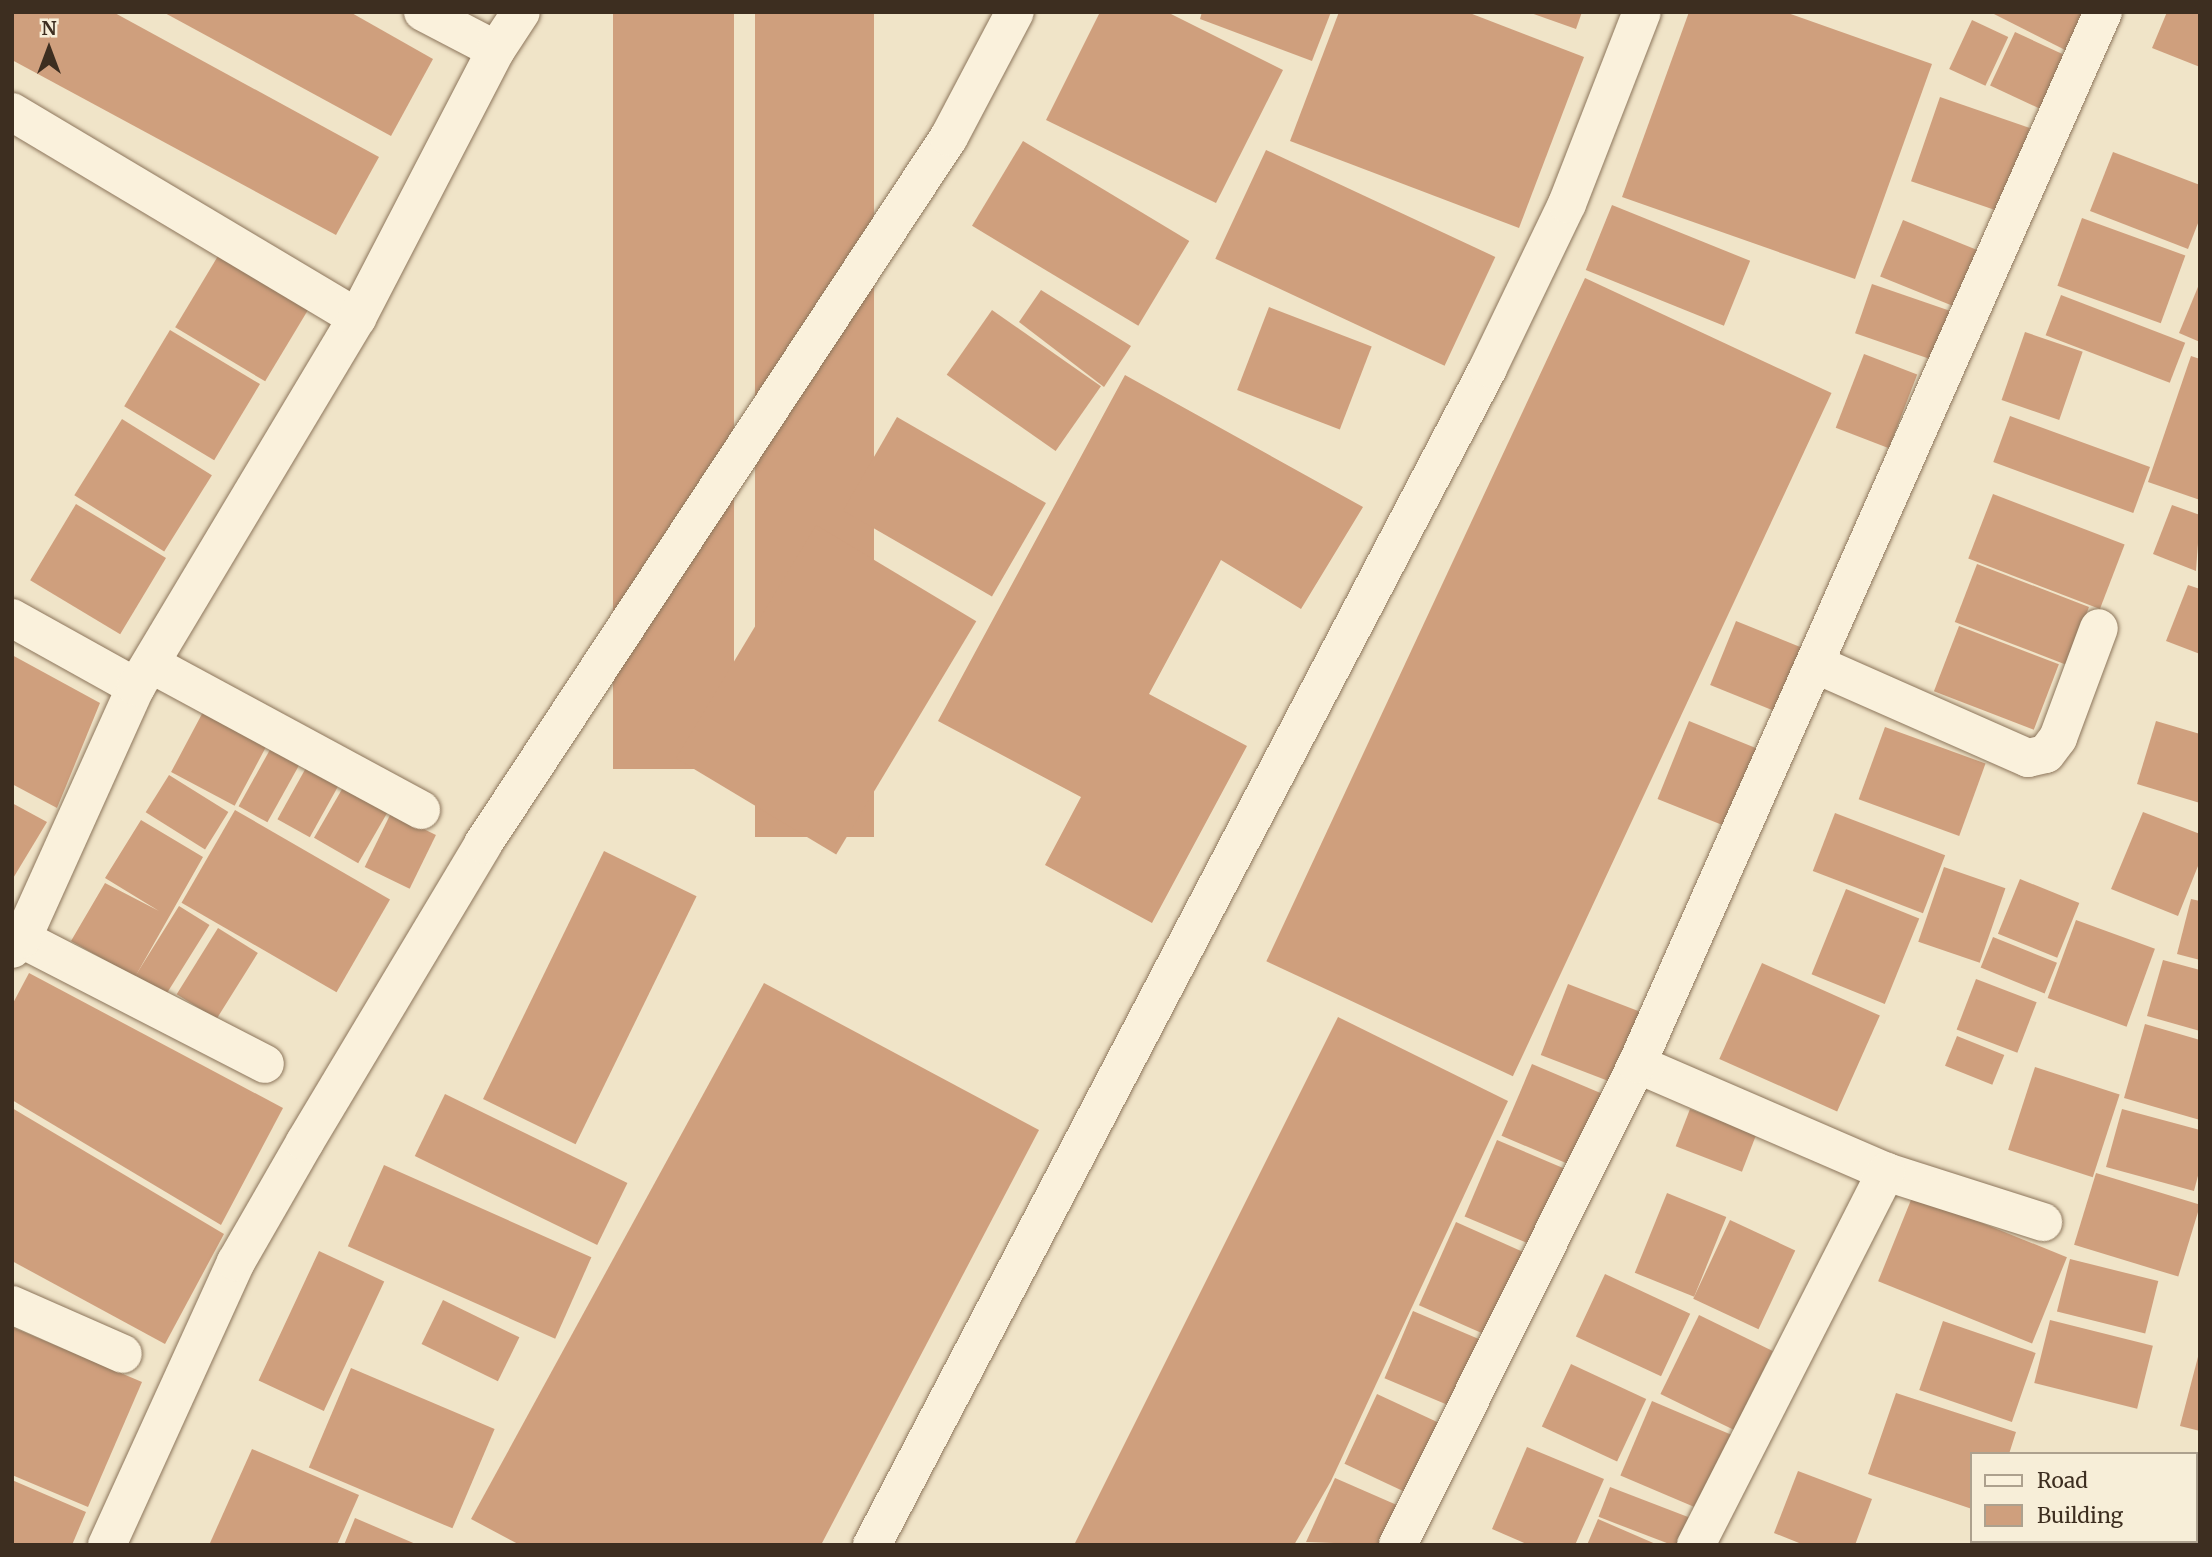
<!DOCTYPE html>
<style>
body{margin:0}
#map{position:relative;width:2212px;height:1557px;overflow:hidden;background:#f0e4c8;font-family:Merriweather,serif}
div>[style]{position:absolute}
.building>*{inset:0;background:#cf9f7d;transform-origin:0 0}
.roads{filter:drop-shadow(0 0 2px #8d765c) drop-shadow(0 0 2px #8d765c)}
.minor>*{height:38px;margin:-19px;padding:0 19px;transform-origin:19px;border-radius:19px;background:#faf1dc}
span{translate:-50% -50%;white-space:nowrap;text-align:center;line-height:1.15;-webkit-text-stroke:5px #f7eed8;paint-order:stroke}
.frame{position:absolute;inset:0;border:14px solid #3d2e20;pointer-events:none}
.legend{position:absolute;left:1970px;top:1452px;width:228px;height:91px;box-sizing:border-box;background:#f7eed8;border:2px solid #ada18e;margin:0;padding:9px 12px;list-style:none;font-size:21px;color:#3d2e20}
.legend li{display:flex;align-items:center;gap:14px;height:35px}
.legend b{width:35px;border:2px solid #ada18e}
.north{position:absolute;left:14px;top:14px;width:70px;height:70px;-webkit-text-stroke:5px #f7eed8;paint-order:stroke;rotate:0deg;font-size:19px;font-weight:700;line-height:28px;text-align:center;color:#3d2e20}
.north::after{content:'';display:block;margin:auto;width:24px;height:32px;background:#3d2e20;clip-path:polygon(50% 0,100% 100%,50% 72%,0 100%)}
</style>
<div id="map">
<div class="building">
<div style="clip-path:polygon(12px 12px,113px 12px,379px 157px,336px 235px,12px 60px)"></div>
<div style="clip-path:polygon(163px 12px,350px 12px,433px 59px,391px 136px)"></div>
<div style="left:613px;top:12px;width:121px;height:757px"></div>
<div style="left:755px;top:12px;width:119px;height:825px"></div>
<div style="clip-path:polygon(1100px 12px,1167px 12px,1283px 70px,1216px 203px,1046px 120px)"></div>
<div style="clip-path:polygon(1202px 12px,1331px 12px,1312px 61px,1200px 19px)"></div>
<div style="clip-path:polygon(1339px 12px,1467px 12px,1584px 57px,1519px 228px,1290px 141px)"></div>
<div style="clip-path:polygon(1528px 12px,1582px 12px,1576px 29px)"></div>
<div style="clip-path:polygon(1689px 12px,1785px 12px,1932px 64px,1855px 279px,1622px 197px)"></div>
<div style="clip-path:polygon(1990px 12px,2100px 12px,2077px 56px)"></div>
<div style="clip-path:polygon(2167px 12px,2200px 12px,2200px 67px,2152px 48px)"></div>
<div style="left:1972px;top:20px;width:40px;height:54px;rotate:25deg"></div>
<div style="left:2015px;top:32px;width:60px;height:59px;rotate:25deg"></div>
<div style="left:1940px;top:97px;width:95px;height:89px;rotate:19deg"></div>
<div style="left:1023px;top:141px;width:194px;height:99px;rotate:31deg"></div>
<div style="left:1266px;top:150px;width:253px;height:120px;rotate:25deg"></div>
<div style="clip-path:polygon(2113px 152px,2200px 185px,2200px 218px,2188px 249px,2090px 211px)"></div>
<div style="left:1612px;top:205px;width:149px;height:70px;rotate:22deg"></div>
<div style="left:2082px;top:218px;width:110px;height:72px;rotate:20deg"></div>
<div style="left:1903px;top:220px;width:92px;height:61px;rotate:22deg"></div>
<div style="left:221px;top:251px;width:105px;height:89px;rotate:31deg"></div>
<div style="left:1585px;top:278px;width:272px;height:754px;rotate:25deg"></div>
<div style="clip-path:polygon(2200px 282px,2200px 342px,2179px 333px)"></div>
<div style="left:1872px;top:284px;width:93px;height:52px;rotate:19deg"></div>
<div style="clip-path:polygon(1041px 290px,1131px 346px,1104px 387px,1019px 322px)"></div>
<div style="left:2061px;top:295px;width:133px;height:43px;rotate:21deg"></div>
<div style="left:1269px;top:307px;width:110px;height:89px;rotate:21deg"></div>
<div style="left:992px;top:310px;width:133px;height:79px;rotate:35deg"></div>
<div style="left:170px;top:330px;width:105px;height:89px;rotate:31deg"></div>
<div style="left:2025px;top:332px;width:61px;height:72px;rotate:19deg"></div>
<div style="left:1864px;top:354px;width:57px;height:79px;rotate:21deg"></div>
<div style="clip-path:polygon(2191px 356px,2200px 359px,2200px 500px,2148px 482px)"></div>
<div style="clip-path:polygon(1125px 375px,1363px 507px,1301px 609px,1221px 560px,1149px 694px,1247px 746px,1152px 923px,1045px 865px,1081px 797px,938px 721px)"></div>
<div style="left:2010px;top:416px;width:149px;height:49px;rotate:20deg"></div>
<div style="left:897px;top:417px;width:172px;height:108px;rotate:30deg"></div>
<div style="left:122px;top:419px;width:106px;height:90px;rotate:32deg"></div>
<div style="left:1993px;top:494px;width:141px;height:69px;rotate:21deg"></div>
<div style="left:76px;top:504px;width:105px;height:89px;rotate:31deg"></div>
<div style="clip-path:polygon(2172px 505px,2200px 515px,2196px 571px,2153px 554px)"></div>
<div style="left:816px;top:525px;width:187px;height:272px;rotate:31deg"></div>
<div style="left:1977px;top:564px;width:120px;height:62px;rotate:21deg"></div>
<div style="clip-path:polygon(2188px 585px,2200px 589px,2200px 654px,2166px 641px)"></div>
<div style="left:1736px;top:621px;width:82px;height:69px;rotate:22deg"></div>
<div style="left:1959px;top:626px;width:107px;height:70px;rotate:21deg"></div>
<div style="clip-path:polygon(12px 655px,100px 703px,57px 808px,12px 784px)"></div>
<div style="left:203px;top:712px;width:72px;height:68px;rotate:28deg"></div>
<div style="left:1689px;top:721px;width:82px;height:84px;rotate:22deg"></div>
<div style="clip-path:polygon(2156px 721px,2200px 734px,2200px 803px,2137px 784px)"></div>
<div style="left:1885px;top:727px;width:107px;height:77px;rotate:20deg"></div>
<div style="left:272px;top:746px;width:33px;height:69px;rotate:29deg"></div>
<div style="left:307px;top:766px;width:37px;height:61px;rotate:29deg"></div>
<div style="left:169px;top:775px;width:70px;height:44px;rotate:32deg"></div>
<div style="left:345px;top:784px;width:51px;height:62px;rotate:30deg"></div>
<div style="clip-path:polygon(12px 803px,47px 822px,12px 880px)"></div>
<div style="left:235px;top:810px;width:179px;height:107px;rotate:30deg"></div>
<div style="clip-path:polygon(2143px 812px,2200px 834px,2200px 861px,2178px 916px,2111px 889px)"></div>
<div style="left:391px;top:813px;width:50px;height:60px;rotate:26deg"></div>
<div style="left:1835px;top:813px;width:118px;height:62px;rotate:21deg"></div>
<div style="clip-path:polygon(141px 820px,203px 857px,135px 977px,71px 941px,105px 883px,159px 911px,105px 878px)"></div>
<div style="left:604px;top:851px;width:103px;height:276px;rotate:26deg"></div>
<div style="left:1944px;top:867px;width:65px;height:79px;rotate:19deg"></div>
<div style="left:2020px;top:879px;width:64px;height:59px;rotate:22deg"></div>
<div style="left:1846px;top:889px;width:79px;height:92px;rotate:22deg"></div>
<div style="clip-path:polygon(2191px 899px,2200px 901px,2200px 960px,2177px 954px)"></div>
<div style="left:179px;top:906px;width:36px;height:82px;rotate:32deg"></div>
<div style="left:2076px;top:920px;width:84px;height:83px;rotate:20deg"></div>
<div style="left:218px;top:928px;width:47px;height:78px;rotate:32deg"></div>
<div style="left:1993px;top:937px;width:69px;height:33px;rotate:22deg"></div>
<div style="clip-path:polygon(2163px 960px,2200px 970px,2200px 1031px,2147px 1016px)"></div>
<div style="left:1762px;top:963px;width:129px;height:105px;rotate:24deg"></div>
<div style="clip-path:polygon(29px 973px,283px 1108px,221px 1225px,12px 1100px,12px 1005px)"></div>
<div style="left:1976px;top:979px;width:65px;height:54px;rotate:21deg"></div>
<div style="clip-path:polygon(764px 983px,1039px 1130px,821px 1545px,520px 1545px,471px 1519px)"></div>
<div style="left:1568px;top:984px;width:85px;height:76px;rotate:21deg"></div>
<div style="clip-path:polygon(1338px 1017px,1508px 1101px,1331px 1481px,1294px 1545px,1074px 1545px)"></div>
<div style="clip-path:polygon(2145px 1024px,2200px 1040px,2200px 1120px,2124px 1098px)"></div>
<div style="left:1957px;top:1036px;width:51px;height:32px;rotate:22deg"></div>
<div style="left:1532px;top:1064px;width:84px;height:78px;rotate:23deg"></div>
<div style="left:2035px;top:1067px;width:89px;height:87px;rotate:18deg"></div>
<div style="left:445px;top:1094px;width:203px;height:69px;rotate:26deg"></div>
<div style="clip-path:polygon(12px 1108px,224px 1234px,165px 1344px,12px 1261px)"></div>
<div style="left:1690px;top:1109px;width:71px;height:40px;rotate:21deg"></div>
<div style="clip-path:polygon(2122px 1109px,2200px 1130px,2200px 1168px,2194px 1191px,2106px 1167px)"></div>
<div style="left:1497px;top:1140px;width:82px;height:83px;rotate:23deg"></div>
<div style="left:384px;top:1165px;width:227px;height:89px;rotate:24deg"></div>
<div style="left:2096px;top:1173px;width:109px;height:75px;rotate:17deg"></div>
<div style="left:1667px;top:1193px;width:64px;height:86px;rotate:22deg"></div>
<div style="left:1913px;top:1195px;width:166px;height:93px;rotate:22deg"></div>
<div style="left:1730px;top:1220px;width:72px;height:87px;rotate:25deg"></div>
<div style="left:1456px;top:1222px;width:87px;height:91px;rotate:24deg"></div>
<div style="left:319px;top:1251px;width:72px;height:143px;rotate:25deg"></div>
<div style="left:2070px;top:1259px;width:91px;height:54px;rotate:14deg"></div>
<div style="left:1605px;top:1274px;width:94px;height:69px;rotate:25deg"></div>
<div style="left:443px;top:1300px;width:85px;height:49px;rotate:26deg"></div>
<div style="left:1413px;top:1311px;width:81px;height:73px;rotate:23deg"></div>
<div style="left:1699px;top:1315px;width:82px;height:88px;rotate:26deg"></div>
<div style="left:2050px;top:1320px;width:106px;height:65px;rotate:14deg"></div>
<div style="left:1943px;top:1321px;width:98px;height:73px;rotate:19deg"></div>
<div style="clip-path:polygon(12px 1327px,142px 1382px,88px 1507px,12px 1475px)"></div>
<div style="clip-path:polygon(2199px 1353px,2200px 1353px,2200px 1431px,2180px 1426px)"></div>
<div style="left:1571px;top:1364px;width:83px;height:69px;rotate:25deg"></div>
<div style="left:351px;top:1368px;width:156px;height:108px;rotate:23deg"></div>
<div style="clip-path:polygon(1896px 1393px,2016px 1432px,2009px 1454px,1972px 1454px,1972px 1509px,1868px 1474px)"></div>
<div style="left:1377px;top:1394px;width:80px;height:77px;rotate:25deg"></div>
<div style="left:1652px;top:1401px;width:90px;height:81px;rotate:23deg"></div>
<div style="clip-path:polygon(1527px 1447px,1604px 1479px,1575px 1545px,1529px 1545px,1492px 1529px)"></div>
<div style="clip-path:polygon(252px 1449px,359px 1495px,337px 1545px,210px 1543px)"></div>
<div style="clip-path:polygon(1798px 1471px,1872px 1499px,1855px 1545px,1804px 1545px,1774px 1533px)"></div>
<div style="clip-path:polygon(1335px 1478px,1406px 1509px,1390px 1545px,1306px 1542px)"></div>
<div style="clip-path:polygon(12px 1480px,86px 1512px,72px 1545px,12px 1545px)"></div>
<div style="left:1610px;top:1487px;width:85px;height:32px;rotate:21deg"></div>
<div style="clip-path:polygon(355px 1518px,418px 1545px,344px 1545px)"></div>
<div style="clip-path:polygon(1598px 1519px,1658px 1545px,1587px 1545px)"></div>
</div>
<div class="roads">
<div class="minor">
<div style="left:423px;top:12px;width:82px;rotate:27.5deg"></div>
<div style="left:12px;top:112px;width:402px;rotate:30.8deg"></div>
<div style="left:12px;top:618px;width:142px;rotate:29.1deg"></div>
<div style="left:151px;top:664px;width:307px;rotate:28.4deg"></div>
<div style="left:1815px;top:664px;width:233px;rotate:23.8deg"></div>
<div style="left:2028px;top:758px;width:18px;rotate:-13deg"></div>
<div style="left:2046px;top:754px;width:20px;rotate:-53deg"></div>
<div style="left:2058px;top:738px;width:117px;rotate:-69.6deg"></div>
<div style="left:22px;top:939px;width:273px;rotate:27.2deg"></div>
<div style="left:12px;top:949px;width:14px;rotate:-45deg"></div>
<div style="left:22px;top:939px;width:277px;rotate:-65.7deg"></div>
<div style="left:136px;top:687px;width:430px;rotate:-59.1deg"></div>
<div style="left:357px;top:318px;width:302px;rotate:-62.6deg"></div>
<div style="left:496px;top:50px;width:45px;rotate:-56.7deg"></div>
<div style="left:1637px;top:1064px;width:271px;rotate:23.4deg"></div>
<div style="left:1886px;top:1172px;width:165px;rotate:17.7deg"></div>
<div style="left:12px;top:1305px;width:121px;rotate:23.8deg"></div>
<div style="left:107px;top:1545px;width:311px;rotate:-65.5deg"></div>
<div style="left:236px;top:1262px;width:138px;rotate:-60.1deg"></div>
<div style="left:305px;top:1142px;width:347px;rotate:-59.1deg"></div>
<div style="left:483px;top:844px;width:847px;rotate:-56.61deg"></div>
<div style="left:949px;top:137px;width:141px;rotate:-62.2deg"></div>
<div style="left:872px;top:1545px;width:1328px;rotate:-62.37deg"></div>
<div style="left:1488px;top:368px;width:182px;rotate:-64.3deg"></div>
<div style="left:1567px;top:204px;width:206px;rotate:-68.7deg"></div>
<div style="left:1398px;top:1545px;width:537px;rotate:-63.58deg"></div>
<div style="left:1637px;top:1064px;width:1151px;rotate:-66.11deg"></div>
<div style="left:1696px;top:1545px;width:419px;rotate:-63deg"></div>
</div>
</div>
<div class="frame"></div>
<ul class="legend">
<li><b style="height:9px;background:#faf1dc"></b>Road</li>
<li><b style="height:19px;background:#cf9f7d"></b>Building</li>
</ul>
<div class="north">N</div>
</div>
